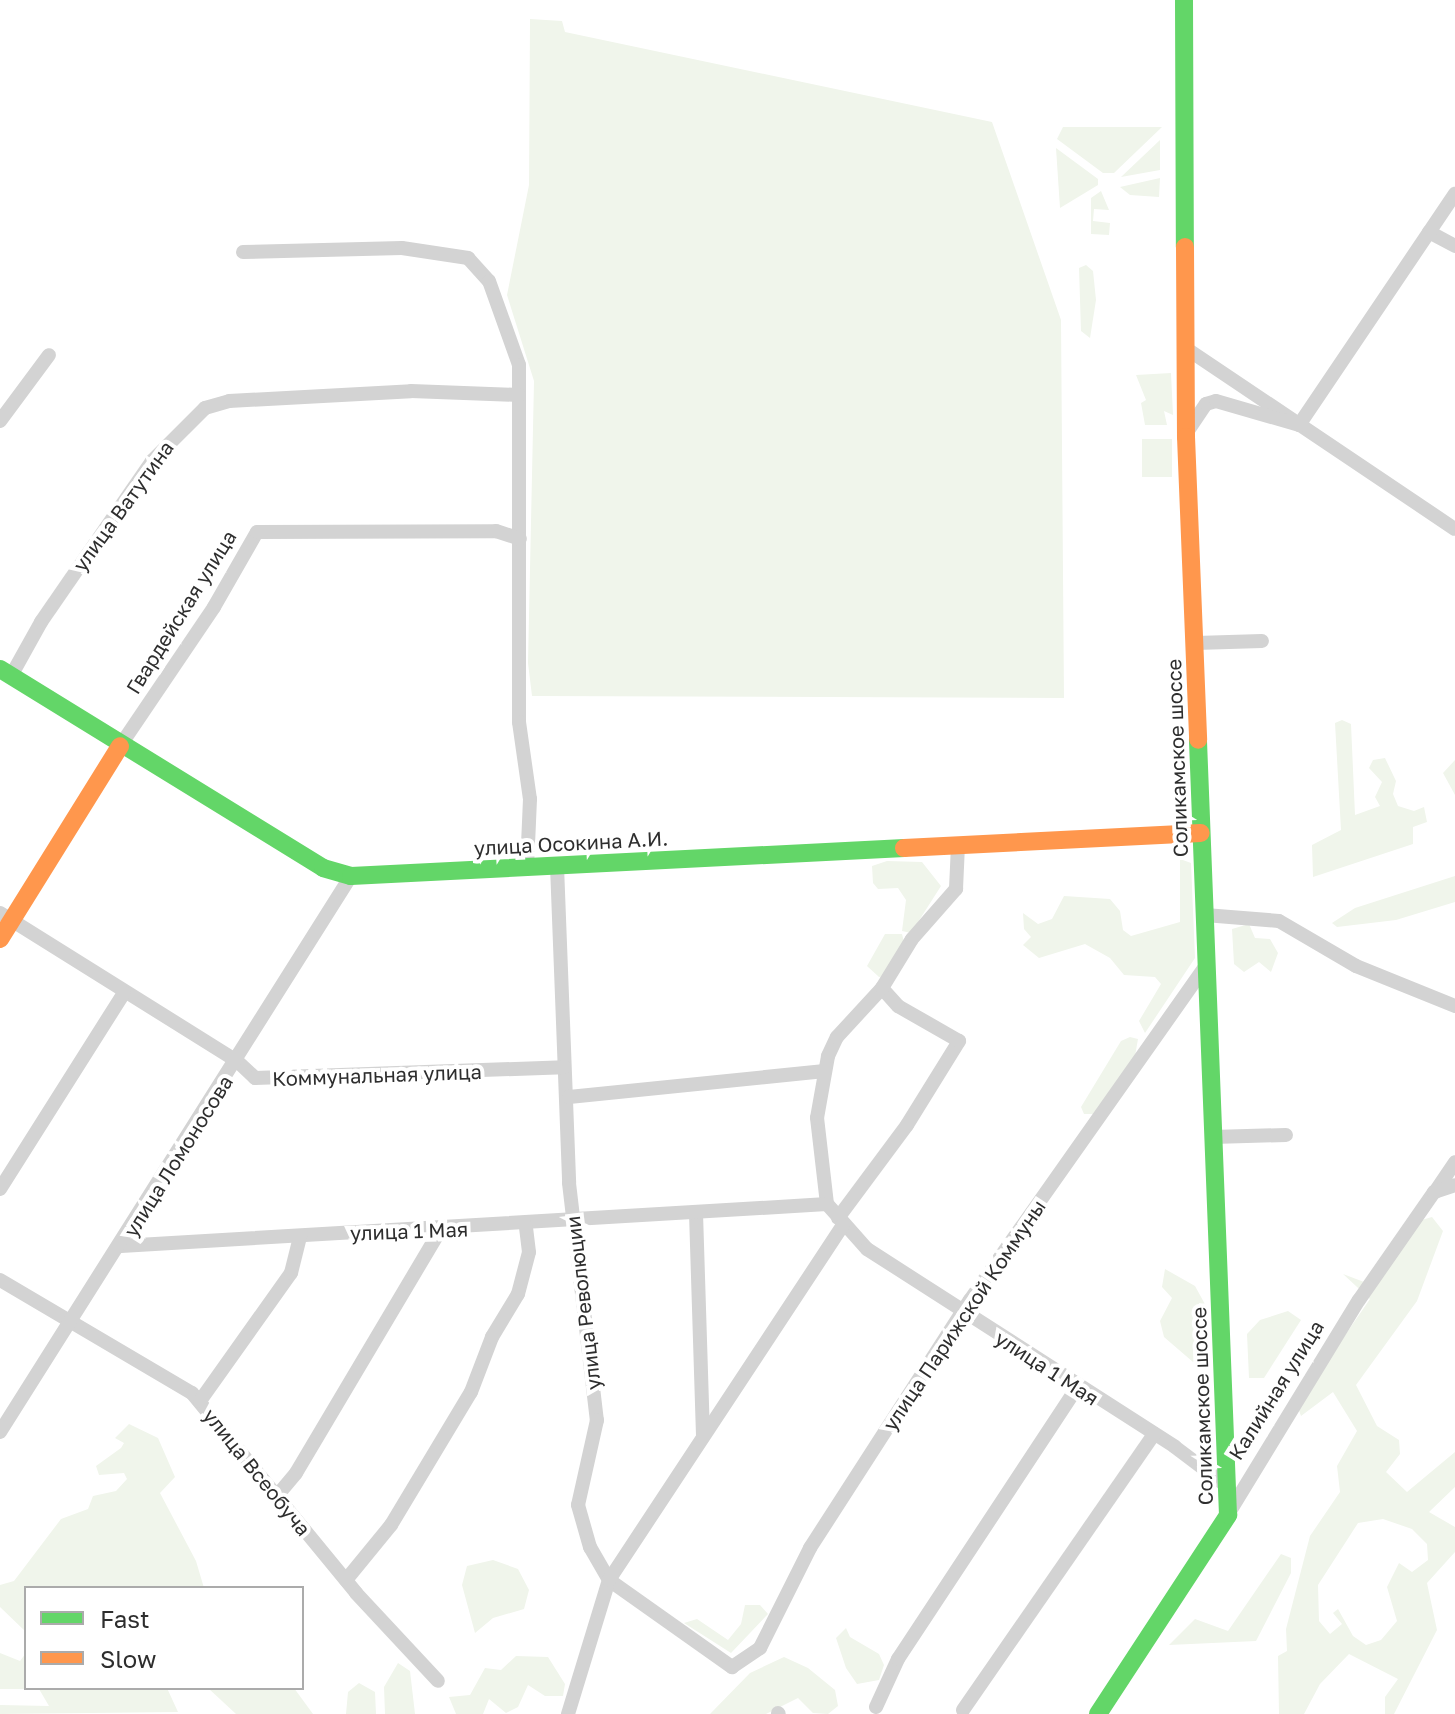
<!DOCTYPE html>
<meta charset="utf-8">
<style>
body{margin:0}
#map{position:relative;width:1455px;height:1714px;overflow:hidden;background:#fff;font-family:"Golos Text",sans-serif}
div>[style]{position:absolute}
.green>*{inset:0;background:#f0f5eb;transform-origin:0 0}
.street>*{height:14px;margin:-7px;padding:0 7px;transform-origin:7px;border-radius:7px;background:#d3d3d3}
.fast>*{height:18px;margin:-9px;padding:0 9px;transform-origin:9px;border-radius:9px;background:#63d668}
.slow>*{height:18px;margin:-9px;padding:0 9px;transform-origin:9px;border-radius:9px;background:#ff974d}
span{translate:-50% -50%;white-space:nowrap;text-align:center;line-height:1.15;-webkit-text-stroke:8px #fff;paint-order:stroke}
.street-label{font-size:20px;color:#2e2e2e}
.legend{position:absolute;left:24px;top:1586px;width:280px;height:104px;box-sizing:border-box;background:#fff;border:2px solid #ababab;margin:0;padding:10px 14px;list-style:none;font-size:24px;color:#2e2e2e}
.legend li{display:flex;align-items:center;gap:16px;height:40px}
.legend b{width:40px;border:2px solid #ababab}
</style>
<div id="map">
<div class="green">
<div style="clip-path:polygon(530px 19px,562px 21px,565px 32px,992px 122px,1061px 320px,1064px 698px,532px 696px,528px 663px,534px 381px,507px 295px,529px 185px)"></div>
<div style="clip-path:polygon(1063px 127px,1162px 127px,1114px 173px,1103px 173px,1057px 139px)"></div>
<div style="clip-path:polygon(1160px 140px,1160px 170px,1121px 177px)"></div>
<div style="clip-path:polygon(1056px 148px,1098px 179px,1098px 185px,1060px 208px)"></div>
<div style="clip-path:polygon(1160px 178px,1159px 197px,1130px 195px,1120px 187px)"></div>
<div style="clip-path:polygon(1101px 191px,1109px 210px,1094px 209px,1093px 221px,1110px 223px,1109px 235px,1091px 234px,1091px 198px)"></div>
<div style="clip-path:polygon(1086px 265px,1093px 271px,1096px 300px,1090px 338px,1081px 331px,1079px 268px)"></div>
<div style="clip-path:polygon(1171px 373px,1173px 415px,1164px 411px,1167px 425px,1145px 425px,1141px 403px,1146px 400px,1136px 375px)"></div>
<div style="left:1142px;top:439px;width:30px;height:38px"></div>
<div style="clip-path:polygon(1342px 720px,1351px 724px,1355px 815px,1380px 806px,1375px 797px,1382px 782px,1369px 768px,1373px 760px,1385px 758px,1396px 781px,1393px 794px,1398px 806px,1414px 811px,1424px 807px,1427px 822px,1413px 827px,1413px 844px,1313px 877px,1312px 845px,1341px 830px,1335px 723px)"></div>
<div style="clip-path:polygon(1455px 760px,1455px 795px,1443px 773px)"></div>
<div style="clip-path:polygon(1180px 859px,1191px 863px,1195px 958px,1145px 1033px,1139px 1021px,1161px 984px,1155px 977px,1124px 975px,1110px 958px,1085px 944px,1039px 958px,1023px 945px,1031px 937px,1024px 929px,1023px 913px,1038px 924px,1052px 919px,1064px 896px,1110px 899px,1120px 911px,1123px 930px,1131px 936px,1180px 922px)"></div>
<div style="clip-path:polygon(887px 861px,922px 862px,941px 886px,911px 933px,902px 931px,906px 900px,898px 888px,878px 889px,873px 883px,872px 866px)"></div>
<div style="clip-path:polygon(1455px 876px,1455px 902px,1396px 920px,1337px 927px,1332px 923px,1355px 908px)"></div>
<div style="clip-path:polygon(1249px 924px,1255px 938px,1270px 939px,1278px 953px,1271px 972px,1259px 962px,1244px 972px,1234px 964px,1232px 929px)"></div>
<div style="clip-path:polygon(885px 934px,902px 934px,904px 942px,886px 976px,879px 977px,867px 966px)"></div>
<div style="clip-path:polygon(1130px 1037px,1138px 1039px,1135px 1056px,1096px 1114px,1084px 1114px,1081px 1107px,1121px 1041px)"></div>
<div style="clip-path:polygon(evenodd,1432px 1217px,1443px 1231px,1417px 1301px,1356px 1385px,1377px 1426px,1399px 1440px,1400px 1454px,1386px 1472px,1407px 1492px,1455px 1452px,1455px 1487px,1429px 1512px,1455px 1527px,1455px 1552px,1427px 1583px,1437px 1630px,1394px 1714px,1385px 1714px,1385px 1697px,1398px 1679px,1349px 1654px,1320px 1684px,1304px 1714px,1279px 1714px,1278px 1656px,1287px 1651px,1286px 1629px,1310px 1536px,1340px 1492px,1337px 1466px,1357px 1431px,1333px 1392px,1301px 1416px,1297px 1405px,1370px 1299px,1343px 1274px,1364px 1282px,1408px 1224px,1432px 1217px,1383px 1519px,1412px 1529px,1427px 1544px,1428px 1560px,1412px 1572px,1399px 1563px,1387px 1587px,1397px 1621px,1381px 1640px,1366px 1645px,1353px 1636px,1338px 1609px,1333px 1613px,1342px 1624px,1330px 1634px,1319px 1621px,1318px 1585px,1358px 1523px,1383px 1519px)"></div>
<div style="clip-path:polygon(1165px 1269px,1195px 1286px,1206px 1306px,1204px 1359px,1193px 1362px,1164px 1337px,1160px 1321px,1172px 1298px,1162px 1287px)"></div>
<div style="clip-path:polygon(1288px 1311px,1301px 1320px,1264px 1378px,1249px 1378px,1247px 1334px,1260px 1320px)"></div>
<div style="clip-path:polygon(129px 1424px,158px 1438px,175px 1477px,160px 1493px,196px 1561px,204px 1588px,26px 1588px,26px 1632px,0 1607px,0 1585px,14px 1581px,61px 1519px,88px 1509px,93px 1496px,116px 1491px,127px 1479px,124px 1473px,99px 1475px,96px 1466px,121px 1448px,124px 1443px,115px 1438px)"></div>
<div style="clip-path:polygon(1281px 1554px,1291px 1558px,1291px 1573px,1256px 1641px,1169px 1645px,1195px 1619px,1228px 1631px)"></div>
<div style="clip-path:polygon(493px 1560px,518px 1569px,529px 1590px,524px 1609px,493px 1618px,475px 1633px,462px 1585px,467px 1566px)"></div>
<div style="clip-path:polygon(745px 1605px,760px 1605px,768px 1614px,731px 1653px,684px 1623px,697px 1619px,728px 1640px,741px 1624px)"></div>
<div style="clip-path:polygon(846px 1628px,850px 1637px,879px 1654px,884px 1665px,879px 1680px,857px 1684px,846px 1668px,836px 1638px)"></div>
<div style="clip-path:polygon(0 1653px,20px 1661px,26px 1653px,26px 1688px,167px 1688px,178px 1712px,0 1714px,0 1705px,49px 1706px,39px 1689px,0 1689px)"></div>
<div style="clip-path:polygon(516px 1656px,548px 1657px,565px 1684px,563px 1696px,545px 1696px,528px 1685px,518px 1707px,506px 1713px,489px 1699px,483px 1714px,456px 1714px,449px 1697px,470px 1695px,485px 1668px,501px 1670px)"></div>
<div style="clip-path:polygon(784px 1657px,808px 1668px,835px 1690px,838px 1706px,828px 1714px,813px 1713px,798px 1698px,766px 1714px,710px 1714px,750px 1673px)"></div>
<div style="clip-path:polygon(398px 1663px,410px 1671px,415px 1714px,385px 1714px,384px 1687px)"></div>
<div style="clip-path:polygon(359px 1683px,375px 1692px,376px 1714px,346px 1714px,348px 1692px)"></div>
<div style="clip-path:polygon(208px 1688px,294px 1688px,313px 1714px,236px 1714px)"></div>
</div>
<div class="street">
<div style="left:1429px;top:232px;width:30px;rotate:28deg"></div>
<div style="left:243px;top:252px;width:159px;rotate:-1.4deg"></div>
<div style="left:402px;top:248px;width:67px;rotate:8.6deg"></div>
<div style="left:468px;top:258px;width:31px;rotate:48deg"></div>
<div style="left:489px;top:281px;width:89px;rotate:70.3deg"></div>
<div style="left:519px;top:365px;width:357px;rotate:90deg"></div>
<div style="left:519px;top:722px;width:78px;rotate:81.9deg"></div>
<div style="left:530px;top:799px;width:70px;rotate:92.5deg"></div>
<div style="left:1184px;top:347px;width:326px;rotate:33.9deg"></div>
<div style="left:0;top:421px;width:82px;rotate:-53.4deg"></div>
<div style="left:1189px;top:429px;width:30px;rotate:-56deg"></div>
<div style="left:1206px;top:404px;width:10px;rotate:-17deg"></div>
<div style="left:1216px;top:401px;width:86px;rotate:16.1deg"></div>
<div style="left:1299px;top:425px;width:279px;rotate:-56deg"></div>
<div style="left:1196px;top:643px;width:66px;rotate:-1.7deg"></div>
<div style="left:11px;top:676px;width:62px;rotate:-60.9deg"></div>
<div style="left:41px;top:622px;width:196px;rotate:-55.4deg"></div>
<div style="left:152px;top:461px;width:75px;rotate:-45deg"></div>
<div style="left:205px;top:408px;width:25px;rotate:-16deg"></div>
<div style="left:229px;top:401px;width:182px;rotate:-3.1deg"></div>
<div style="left:411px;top:391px;width:108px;rotate:2.1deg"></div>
<div style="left:120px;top:746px;width:168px;rotate:-55.9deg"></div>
<div style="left:214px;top:607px;width:86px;rotate:-60.2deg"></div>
<div style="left:257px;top:532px;width:239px;rotate:-0.2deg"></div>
<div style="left:496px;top:531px;width:25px;rotate:18deg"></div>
<div style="left:557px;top:866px;width:317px;rotate:87.8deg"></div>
<div style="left:569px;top:1183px;width:239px;rotate:83.3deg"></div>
<div style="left:597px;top:1420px;width:87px;rotate:102.6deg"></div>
<div style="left:578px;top:1505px;width:44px;rotate:74.1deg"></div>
<div style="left:590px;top:1547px;width:38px;rotate:60deg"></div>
<div style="left:609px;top:1580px;width:151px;rotate:35.3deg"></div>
<div style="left:732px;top:1667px;width:34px;rotate:-34deg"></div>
<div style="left:760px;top:1648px;width:112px;rotate:-63.4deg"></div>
<div style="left:810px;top:1548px;width:295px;rotate:-57.2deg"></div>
<div style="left:970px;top:1300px;width:409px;rotate:-54.8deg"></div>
<div style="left:0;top:913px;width:279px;rotate:32deg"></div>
<div style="left:237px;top:1061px;width:25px;rotate:43deg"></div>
<div style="left:255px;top:1078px;width:309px;rotate:-2deg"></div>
<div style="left:1205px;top:915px;width:74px;rotate:4.6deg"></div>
<div style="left:1279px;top:921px;width:89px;rotate:30.3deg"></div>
<div style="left:1356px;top:966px;width:107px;rotate:22deg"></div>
<div style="left:569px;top:1097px;width:257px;rotate:-5.8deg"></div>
<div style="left:1213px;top:1137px;width:73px;rotate:-1.6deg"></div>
<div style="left:0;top:1189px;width:232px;rotate:-57.7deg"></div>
<div style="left:1435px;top:1192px;width:36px;rotate:-56deg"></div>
<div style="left:827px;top:1204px;width:60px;rotate:48.4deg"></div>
<div style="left:867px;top:1249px;width:366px;rotate:32.7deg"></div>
<div style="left:1175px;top:1447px;width:65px;rotate:36.9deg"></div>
<div style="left:827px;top:1204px;width:87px;rotate:-96.6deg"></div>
<div style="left:817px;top:1118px;width:63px;rotate:-79.9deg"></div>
<div style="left:828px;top:1056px;width:21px;rotate:-65deg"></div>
<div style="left:837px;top:1037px;width:67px;rotate:-47.4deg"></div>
<div style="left:696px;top:1213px;width:223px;rotate:88.2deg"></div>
<div style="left:838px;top:1218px;width:116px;rotate:-53.4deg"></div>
<div style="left:907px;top:1125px;width:99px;rotate:-58.2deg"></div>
<div style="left:959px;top:1041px;width:70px;rotate:-150.2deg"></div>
<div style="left:898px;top:1006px;width:24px;rotate:-132deg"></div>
<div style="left:882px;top:988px;width:57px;rotate:-58.5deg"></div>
<div style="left:912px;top:939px;width:67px;rotate:-48.7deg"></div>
<div style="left:956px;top:889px;width:44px;rotate:-87.4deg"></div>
<div style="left:121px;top:1246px;width:707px;rotate:-3.4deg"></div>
<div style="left:0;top:1280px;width:223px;rotate:30.5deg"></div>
<div style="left:192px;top:1393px;width:259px;rotate:50.6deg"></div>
<div style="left:356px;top:1593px;width:120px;rotate:47deg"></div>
<div style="left:200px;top:1401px;width:157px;rotate:-54.6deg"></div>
<div style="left:291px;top:1273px;width:38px;rotate:-76deg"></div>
<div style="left:0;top:1432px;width:658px;rotate:-57.74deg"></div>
<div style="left:276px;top:1497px;width:31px;rotate:-50deg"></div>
<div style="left:296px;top:1473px;width:284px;rotate:-59.3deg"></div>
<div style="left:1230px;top:1511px;width:247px;rotate:-58.6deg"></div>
<div style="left:1359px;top:1300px;width:131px;rotate:-55.2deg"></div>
<div style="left:1434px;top:1192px;width:22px;rotate:-18deg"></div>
<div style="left:346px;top:1580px;width:71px;rotate:-50.7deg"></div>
<div style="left:391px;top:1525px;width:155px;rotate:-59deg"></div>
<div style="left:471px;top:1392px;width:59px;rotate:-69.1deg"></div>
<div style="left:492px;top:1337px;width:50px;rotate:-58.8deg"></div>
<div style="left:518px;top:1294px;width:43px;rotate:-75.3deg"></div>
<div style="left:529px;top:1252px;width:26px;rotate:-97deg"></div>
<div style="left:876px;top:1707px;width:53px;rotate:-65.4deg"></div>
<div style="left:898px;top:1659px;width:325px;rotate:-56.6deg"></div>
<div style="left:963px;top:1710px;width:336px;rotate:-55.3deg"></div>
<div style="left:778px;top:1713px;width:1px;rotate:45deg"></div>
<div style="left:568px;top:1714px;width:140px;rotate:-73deg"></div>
<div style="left:609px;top:1580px;width:425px;rotate:-56.6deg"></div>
</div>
<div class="fast">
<div style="left:1184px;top:0;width:247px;rotate:89.8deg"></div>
<div style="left:0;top:669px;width:379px;rotate:31.6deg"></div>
<div style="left:323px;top:868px;width:29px;rotate:16deg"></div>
<div style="left:351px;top:876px;width:554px;rotate:-2.9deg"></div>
<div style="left:1098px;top:1714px;width:238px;rotate:-56.8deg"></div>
<div style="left:1228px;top:1515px;width:776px;rotate:-92.22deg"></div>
</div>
<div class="slow">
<div style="left:1185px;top:247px;width:190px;rotate:89.7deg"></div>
<div style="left:1186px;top:437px;width:303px;rotate:87.7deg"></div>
<div style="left:904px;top:848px;width:297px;rotate:-2.9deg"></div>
<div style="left:0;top:939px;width:227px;rotate:-58.1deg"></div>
</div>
<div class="street-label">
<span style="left:123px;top:506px;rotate:-54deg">улица Ватутина</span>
<span style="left:181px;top:612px;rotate:-58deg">Гвардейская улица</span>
<span style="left:1177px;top:758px;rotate:-92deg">Соликамское шоссе</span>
<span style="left:571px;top:843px;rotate:-3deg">улица Осокина А.И.</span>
<span style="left:377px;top:1075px;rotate:-2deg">Коммунальная улица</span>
<span style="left:178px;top:1156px;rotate:-58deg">улица Ломоносова</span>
<span style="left:409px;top:1231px;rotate:-2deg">улица 1 Мая</span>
<span style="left:583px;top:1303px;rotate:-97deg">улица Революции</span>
<span style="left:964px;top:1315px;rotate:-56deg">улица Парижской Коммуны</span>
<span style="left:1047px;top:1368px;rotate:33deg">улица 1 Мая</span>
<span style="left:1276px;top:1390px;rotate:-58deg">Калийная улица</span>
<span style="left:1202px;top:1406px;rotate:-92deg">Соликамское шоссе</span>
<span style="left:257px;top:1472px;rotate:51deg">улица Всеобуча</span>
</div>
<ul class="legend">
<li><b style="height:10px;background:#63d668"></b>Fast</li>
<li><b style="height:10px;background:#ff974d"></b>Slow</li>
</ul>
</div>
